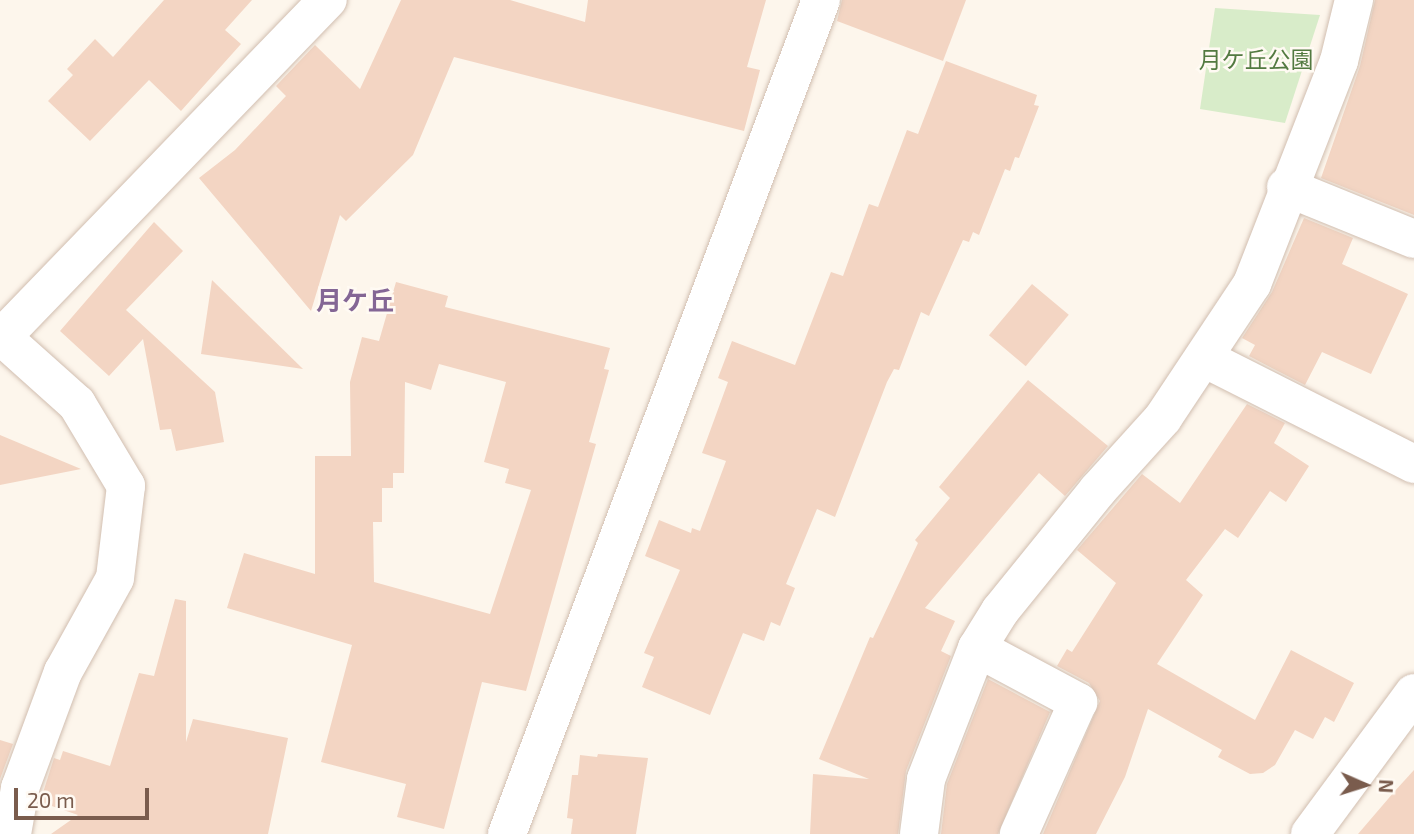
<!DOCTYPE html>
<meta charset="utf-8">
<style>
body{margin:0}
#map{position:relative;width:1414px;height:834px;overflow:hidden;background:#fdf6ec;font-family:"Exo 2","Noto Sans JP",sans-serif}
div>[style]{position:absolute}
.green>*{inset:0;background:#d8ecc9}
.building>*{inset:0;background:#f3d5c3;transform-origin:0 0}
.roads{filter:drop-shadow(0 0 2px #d1beb0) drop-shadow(0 0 2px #d1beb0)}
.minor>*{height:38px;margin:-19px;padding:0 19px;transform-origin:19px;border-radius:19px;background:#fff}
span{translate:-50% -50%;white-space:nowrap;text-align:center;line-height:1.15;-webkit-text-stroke:5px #fffaf3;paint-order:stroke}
.park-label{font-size:23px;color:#537a41}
.quarter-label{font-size:26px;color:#846695;font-weight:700}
.north{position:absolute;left:1330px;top:750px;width:70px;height:70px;-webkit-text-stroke:5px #fffaf3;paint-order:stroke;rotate:93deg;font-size:19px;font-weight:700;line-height:28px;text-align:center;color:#7a5c4d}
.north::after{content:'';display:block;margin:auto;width:24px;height:32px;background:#7a5c4d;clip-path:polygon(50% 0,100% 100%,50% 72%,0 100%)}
.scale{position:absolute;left:14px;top:788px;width:135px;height:32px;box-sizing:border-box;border:4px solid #7a5c4d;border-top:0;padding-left:9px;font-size:21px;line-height:24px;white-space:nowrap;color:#7a5c4d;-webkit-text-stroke:5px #fffaf3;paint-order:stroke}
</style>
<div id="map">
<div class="green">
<div style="clip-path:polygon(1215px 8px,1320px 15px,1285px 123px,1200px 109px)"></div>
</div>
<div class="building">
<div style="clip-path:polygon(164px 0,252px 0,225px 30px,241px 44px,181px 111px,149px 80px,90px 141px,48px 101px,73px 75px,67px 69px,95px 39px,113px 57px)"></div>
<div style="clip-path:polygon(401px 0,510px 0,585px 22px,588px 0,766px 0,747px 67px,760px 70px,744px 131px,454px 57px,413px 155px,346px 221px,340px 215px,311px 311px,199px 178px,235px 150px,286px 96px,276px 86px,315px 45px,360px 89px)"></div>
<div style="clip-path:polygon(842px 0,966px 0,943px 61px,837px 21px)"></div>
<div style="clip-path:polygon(1375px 0,1414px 0,1414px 215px,1321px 178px,1360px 66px)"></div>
<div style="clip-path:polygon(946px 61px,1037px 95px,1034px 105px,1039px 106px,1019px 158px,1015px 157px,1010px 171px,1005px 169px,979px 235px,973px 232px,969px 242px,963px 240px,929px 316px,921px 312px,899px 370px,894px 369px,887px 382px,835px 517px,817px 509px,786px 584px,795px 588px,780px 626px,771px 622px,764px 641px,743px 633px,710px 715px,642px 687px,654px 657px,644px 653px,680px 570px,645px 556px,659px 520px,691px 533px,692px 528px,700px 531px,726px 461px,702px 453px,728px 382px,718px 378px,732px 341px,795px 365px,831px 272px,843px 276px,869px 204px,878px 207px,907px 130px,918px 134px)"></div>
<div style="clip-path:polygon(1304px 218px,1353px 238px,1342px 264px,1408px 294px,1371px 374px,1322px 352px,1305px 385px,1249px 356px,1255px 345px,1242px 338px,1272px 292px)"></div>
<div style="clip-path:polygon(154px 222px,183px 251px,126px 310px,215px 392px,224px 442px,176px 451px,171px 429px,160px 430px,143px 339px,109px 376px,60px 331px)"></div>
<div style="clip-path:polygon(212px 280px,303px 369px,201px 354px)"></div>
<div style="clip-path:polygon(evenodd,396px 282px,448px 296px,445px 307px,610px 348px,604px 369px,609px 370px,589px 442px,596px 444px,526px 691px,482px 682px,444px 829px,397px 817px,406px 784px,321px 762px,352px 645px,227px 608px,244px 553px,315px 574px,315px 456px,351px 456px,350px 382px,362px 337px,379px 341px,396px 282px,439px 364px,506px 382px,484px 462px,509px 469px,505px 483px,531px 490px,490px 614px,374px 582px,373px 522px,382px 522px,382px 488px,393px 488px,393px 473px,404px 473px,405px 382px,431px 390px,439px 364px)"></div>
<div style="left:1032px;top:284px;width:48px;height:67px;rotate:40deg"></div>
<div style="clip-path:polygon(1028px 380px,1108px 446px,1065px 496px,1039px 473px,925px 608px,955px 621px,941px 651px,951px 656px,906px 771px,898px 834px,810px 834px,813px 774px,869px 779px,819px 759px,870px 637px,873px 638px,918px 543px,915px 540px,950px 498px,939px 487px)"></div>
<div style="clip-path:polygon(1247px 404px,1285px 423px,1274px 443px,1309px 466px,1286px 502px,1270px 491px,1238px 538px,1225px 529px,1186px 580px,1203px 595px,1157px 664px,1255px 720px,1291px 650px,1354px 683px,1334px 722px,1325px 717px,1313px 739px,1295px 730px,1275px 765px,1263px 773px,1250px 774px,1218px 757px,1222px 750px,1148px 709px,1125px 777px,1096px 834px,1043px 834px,1100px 701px,1089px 683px,1057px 666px,1067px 649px,1072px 652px,1116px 583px,1077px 550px,1142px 474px,1180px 503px)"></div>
<div style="clip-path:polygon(0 435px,81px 469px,0 485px)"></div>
<div style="clip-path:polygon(175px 599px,186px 601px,186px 742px,193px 719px,288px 738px,268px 834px,51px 834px,78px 815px,40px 802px,54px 758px,60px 760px,63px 751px,110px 766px,139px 673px,154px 676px)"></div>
<div style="clip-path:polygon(988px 679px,1050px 712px,998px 834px,941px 834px,947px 784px)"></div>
<div style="clip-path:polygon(0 740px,13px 744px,0 779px)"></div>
<div style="clip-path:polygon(598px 754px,648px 758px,636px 834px,571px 834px,573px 819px,567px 818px,572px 775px,578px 775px,580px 755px,597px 757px)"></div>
<div style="clip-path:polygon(1414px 770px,1414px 834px,1358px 834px,1394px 792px)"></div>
</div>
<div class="roads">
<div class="minor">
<div style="left:1286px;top:187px;width:138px;rotate:22.1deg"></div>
<div style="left:1206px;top:359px;width:233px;rotate:26.8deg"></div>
<div style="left:977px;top:648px;width:115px;rotate:28.1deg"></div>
<div style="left:1078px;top:702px;width:145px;rotate:114.1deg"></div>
<div style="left:12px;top:834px;width:47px;rotate:-80.1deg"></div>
<div style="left:20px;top:788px;width:124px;rotate:-69.7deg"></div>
<div style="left:63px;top:672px;width:107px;rotate:-61deg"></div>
<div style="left:115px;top:578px;width:93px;rotate:-83.2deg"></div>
<div style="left:126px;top:486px;width:96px;rotate:-120.9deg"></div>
<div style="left:77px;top:404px;width:101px;rotate:-138.2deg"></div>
<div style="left:2px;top:337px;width:469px;rotate:-46deg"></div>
<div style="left:507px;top:834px;width:891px;rotate:-69.37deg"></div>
<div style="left:919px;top:834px;width:55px;rotate:-82.7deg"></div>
<div style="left:926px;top:779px;width:141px;rotate:-68.7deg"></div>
<div style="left:977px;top:648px;width:44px;rotate:-58.1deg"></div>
<div style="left:1000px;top:611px;width:156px;rotate:-51deg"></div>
<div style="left:1098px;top:490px;width:97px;rotate:-47.9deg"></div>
<div style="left:1163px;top:418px;width:161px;rotate:-56.4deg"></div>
<div style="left:1252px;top:284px;width:239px;rotate:-68.7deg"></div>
<div style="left:1339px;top:61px;width:63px;rotate:-76.2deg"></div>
<div style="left:1310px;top:834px;width:175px;rotate:-53.6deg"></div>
</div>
</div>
<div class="park-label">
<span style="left:1256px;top:59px">月ケ丘公園</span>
</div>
<div class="quarter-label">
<span style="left:355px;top:300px">月ケ丘</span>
</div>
<div class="north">N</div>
<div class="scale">20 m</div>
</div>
